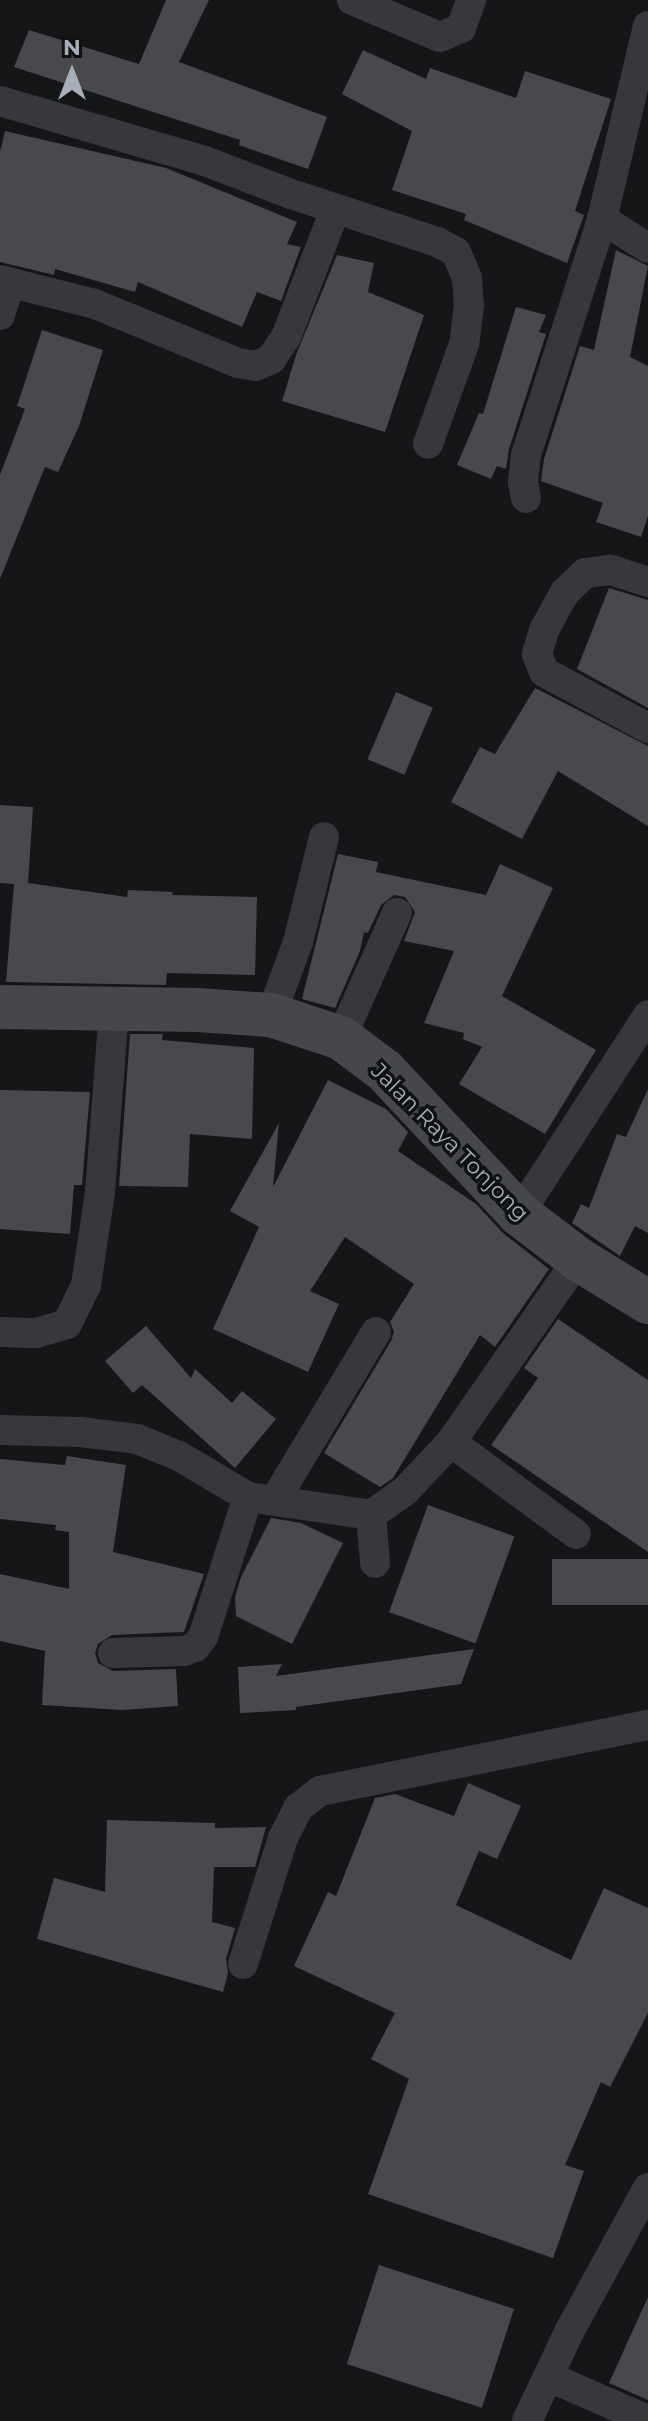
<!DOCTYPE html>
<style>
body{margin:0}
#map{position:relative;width:648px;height:2421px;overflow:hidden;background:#151617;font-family:Montserrat,sans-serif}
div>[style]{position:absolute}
.building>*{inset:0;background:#47494c;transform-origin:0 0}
.street>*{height:30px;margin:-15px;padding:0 15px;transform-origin:15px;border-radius:15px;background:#37383c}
.secondary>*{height:44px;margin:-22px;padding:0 22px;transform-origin:22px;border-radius:22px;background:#45474c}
span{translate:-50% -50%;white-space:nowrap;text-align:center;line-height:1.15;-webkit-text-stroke:7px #101112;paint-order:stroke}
.street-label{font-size:22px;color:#a8aeb6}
.north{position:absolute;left:32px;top:32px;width:80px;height:80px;-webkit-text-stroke:6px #101112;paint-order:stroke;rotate:0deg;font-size:22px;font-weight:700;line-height:32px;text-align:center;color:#a8aeb6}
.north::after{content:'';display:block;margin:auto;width:28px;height:36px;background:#a8aeb6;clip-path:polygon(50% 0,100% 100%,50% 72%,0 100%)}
</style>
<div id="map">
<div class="building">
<div style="clip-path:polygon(166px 0,209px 0,179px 62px,327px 117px,308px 169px,239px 145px,240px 140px,14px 67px,29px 30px,139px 64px)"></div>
<div style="clip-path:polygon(363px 50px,426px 79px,430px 68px,516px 98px,525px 71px,611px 99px,575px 211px,584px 215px,567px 263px,464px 220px,466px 214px,392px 190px,412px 131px,342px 94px)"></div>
<div style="clip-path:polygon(5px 131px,166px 168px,297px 222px,287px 244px,301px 247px,281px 301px,257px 292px,242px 327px,138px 282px,135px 292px,55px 269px,54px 275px,0 262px,0 152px)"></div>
<div style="clip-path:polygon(616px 250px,648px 266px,630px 357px,648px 366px,648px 516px,641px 537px,596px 522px,603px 503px,541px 481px,544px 459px,580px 346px,594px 350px)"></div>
<div style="clip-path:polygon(337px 255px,374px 263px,368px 292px,424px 315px,385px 432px,282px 401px,296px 355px)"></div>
<div style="clip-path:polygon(516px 307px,546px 315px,539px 332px,546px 334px,509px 449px,506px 469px,497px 466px,491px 479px,457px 465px,479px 413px,483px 414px)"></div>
<div style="clip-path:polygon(42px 330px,103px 350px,79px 426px,58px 472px,45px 467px,0 579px,0 475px,25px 409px,17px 406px)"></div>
<div style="clip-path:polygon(609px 588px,648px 600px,648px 708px,577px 669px)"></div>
<div style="clip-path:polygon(535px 688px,648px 746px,648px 826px,558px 771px,522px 839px,451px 802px,480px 747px,495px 754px)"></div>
<div style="left:396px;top:692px;width:40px;height:73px;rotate:23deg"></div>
<div style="clip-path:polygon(0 805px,33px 807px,28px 883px,127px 897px,128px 890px,173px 892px,172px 895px,257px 897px,255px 975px,167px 973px,166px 985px,6px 982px,14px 884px,0 883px)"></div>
<div style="clip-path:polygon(338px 854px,378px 862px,376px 872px,486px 895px,500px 864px,553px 888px,502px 996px,596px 1050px,545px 1134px,459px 1084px,482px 1047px,463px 1039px,464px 1033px,424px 1023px,454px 951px,404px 941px,415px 912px,405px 897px,394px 895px,381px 905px,368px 933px,364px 932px,360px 951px,335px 1008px,302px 999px)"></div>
<div style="clip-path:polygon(130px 1034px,163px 1034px,162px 1040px,254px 1048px,252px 1139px,190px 1134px,188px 1187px,119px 1186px)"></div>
<div style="clip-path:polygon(328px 1080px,386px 1109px,408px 1132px,398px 1151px,476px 1204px,504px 1234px,549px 1269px,495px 1347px,480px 1335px,393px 1478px,380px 1487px,324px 1453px,391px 1341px,394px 1332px,390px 1322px,414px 1284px,345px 1237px,310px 1291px,339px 1304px,308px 1372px,213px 1329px,259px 1227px,230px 1211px,279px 1123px,273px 1187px)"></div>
<div style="clip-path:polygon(648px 1089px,648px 1233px,635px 1226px,620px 1256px,572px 1223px,581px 1204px,589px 1208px,617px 1134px,626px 1137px)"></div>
<div style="clip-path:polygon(0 1090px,90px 1092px,82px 1185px,74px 1185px,70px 1234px,0 1229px)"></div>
<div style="clip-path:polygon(558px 1319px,648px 1380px,648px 1552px,491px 1445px,538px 1378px,524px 1368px)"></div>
<div style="clip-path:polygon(146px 1326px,191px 1378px,195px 1369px,232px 1403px,242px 1391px,276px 1419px,235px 1468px,142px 1385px,133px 1393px,105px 1361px)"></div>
<div style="clip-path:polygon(67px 1456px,126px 1465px,113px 1552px,204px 1574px,184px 1632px,112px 1635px,98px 1644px,95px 1653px,98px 1663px,113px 1671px,176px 1669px,178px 1706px,122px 1710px,42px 1705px,45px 1651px,0 1641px,0 1574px,69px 1589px,69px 1532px,55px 1530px,56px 1525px,0 1519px,0 1459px,65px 1465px)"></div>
<div style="left:428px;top:1505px;width:92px;height:114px;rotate:20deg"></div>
<div style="clip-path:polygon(271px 1518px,301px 1523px,343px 1543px,292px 1644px,236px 1616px,235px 1597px,241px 1577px)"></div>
<div style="left:648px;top:1559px;width:46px;height:96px;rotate:90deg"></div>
<div style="clip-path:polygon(474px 1649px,461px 1684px,296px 1707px,296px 1710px,240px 1713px,238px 1667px,282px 1664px,276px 1676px)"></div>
<div style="clip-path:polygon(468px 1783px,521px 1806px,497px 1859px,479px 1851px,456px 1905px,571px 1960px,604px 1888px,648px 1908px,648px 2013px,610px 2087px,601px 2082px,565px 2165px,584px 2171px,553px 2258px,368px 2194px,409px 2079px,371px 2059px,395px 2013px,294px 1966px,328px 1892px,336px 1896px,375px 1798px,395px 1794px,454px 1816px)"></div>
<div style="clip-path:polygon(107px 1820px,215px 1823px,215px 1828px,266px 1827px,255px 1867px,214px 1867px,212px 1922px,235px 1928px,226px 1959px,228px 1973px,223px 1992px,37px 1939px,54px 1878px,105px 1892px)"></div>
<div style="left:379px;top:2265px;width:142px;height:104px;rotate:18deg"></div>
<div style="clip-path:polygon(648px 2297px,648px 2400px,609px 2383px)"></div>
</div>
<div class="street">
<div style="left:352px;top:0;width:95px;rotate:22.8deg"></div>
<div style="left:440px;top:37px;width:23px;rotate:-23deg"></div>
<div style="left:461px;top:28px;width:30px;rotate:-70deg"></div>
<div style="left:648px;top:26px;width:198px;rotate:103.4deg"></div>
<div style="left:602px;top:219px;width:54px;rotate:32.2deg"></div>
<div style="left:0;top:101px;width:214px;rotate:16.3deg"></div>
<div style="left:205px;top:161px;width:89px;rotate:21.1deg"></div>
<div style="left:288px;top:193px;width:157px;rotate:18.2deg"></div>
<div style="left:437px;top:242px;width:21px;rotate:28deg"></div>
<div style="left:456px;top:252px;width:28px;rotate:67deg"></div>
<div style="left:467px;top:278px;width:27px;rotate:86deg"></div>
<div style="left:469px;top:305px;width:39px;rotate:97deg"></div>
<div style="left:464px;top:344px;width:106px;rotate:109.8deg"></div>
<div style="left:0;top:280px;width:98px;rotate:14.2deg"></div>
<div style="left:95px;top:304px;width:155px;rotate:22.4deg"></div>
<div style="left:238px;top:363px;width:18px;rotate:9deg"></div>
<div style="left:256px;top:366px;width:17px;rotate:-25deg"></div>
<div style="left:271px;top:359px;width:27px;rotate:-56deg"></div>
<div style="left:286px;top:337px;width:136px;rotate:-68.9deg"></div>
<div style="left:0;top:315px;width:34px;rotate:-73deg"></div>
<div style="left:526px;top:498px;width:16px;rotate:-101deg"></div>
<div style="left:523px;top:482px;width:27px;rotate:-84deg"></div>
<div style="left:526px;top:455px;width:248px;rotate:-72.1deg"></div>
<div style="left:648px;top:582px;width:40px;rotate:-162deg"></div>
<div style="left:610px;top:570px;width:25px;rotate:173deg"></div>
<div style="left:585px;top:573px;width:28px;rotate:136deg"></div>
<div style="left:565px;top:592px;width:43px;rotate:118.9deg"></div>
<div style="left:544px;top:630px;width:25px;rotate:106deg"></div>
<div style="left:537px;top:654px;width:19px;rotate:69deg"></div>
<div style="left:544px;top:672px;width:118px;rotate:28.3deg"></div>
<div style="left:271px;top:1015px;width:78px;rotate:-69.7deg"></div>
<div style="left:298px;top:942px;width:108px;rotate:-76.1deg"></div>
<div style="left:341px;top:1038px;width:137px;rotate:-65.9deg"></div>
<div style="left:519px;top:1214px;width:237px;rotate:-57deg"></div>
<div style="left:0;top:1332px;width:36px;rotate:2deg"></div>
<div style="left:36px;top:1333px;width:32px;rotate:-16deg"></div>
<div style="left:67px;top:1324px;width:43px;rotate:-64deg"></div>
<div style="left:86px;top:1285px;width:94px;rotate:-81.4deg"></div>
<div style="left:100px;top:1192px;width:185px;rotate:-85.6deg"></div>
<div style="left:0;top:1430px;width:80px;rotate:1.4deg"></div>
<div style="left:80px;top:1432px;width:57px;rotate:7deg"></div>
<div style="left:137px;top:1439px;width:45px;rotate:22deg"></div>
<div style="left:179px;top:1456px;width:80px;rotate:30.7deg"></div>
<div style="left:248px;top:1497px;width:124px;rotate:8.3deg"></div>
<div style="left:371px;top:1515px;width:42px;rotate:-35.2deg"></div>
<div style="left:405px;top:1491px;width:67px;rotate:-46.8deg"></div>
<div style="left:451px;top:1442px;width:223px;rotate:-55.2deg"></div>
<div style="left:451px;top:1442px;width:155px;rotate:36.4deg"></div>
<div style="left:275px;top:1500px;width:196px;rotate:-59deg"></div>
<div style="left:371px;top:1515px;width:48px;rotate:85.2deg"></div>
<div style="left:113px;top:1653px;width:71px;rotate:-1.6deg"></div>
<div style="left:184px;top:1651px;width:12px;rotate:-20deg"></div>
<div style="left:195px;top:1647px;width:13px;rotate:-51deg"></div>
<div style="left:203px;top:1637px;width:147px;rotate:-72.2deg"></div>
<div style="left:243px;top:1964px;width:132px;rotate:-72.4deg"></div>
<div style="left:283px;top:1838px;width:34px;rotate:-63deg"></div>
<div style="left:298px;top:1808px;width:28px;rotate:-38deg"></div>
<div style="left:320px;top:1791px;width:335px;rotate:-11.4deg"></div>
<div style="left:549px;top:2377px;width:108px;rotate:23.5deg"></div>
<div style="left:527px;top:2421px;width:98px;rotate:-64.7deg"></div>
<div style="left:569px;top:2332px;width:164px;rotate:-61.3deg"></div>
</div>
<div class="secondary">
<div style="left:0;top:1007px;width:197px;rotate:0.9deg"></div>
<div style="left:197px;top:1010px;width:74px;rotate:3.9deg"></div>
<div style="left:271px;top:1015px;width:74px;rotate:18.2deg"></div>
<div style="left:341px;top:1038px;width:54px;rotate:36.7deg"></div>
<div style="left:384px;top:1070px;width:197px;rotate:46.8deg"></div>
<div style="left:519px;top:1214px;width:74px;rotate:37.3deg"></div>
<div style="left:578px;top:1259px;width:82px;rotate:31.6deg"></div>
</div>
<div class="street-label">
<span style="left:450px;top:1142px;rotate:45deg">Jalan Raya Tonjong</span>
</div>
<div class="north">N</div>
</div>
